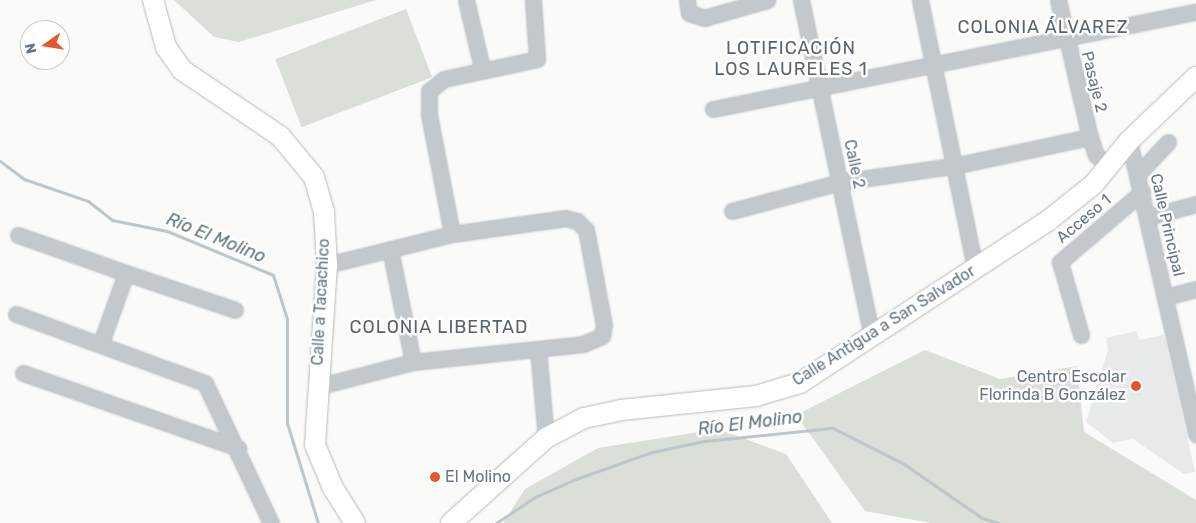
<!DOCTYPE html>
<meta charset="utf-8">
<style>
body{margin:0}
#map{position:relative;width:1196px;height:523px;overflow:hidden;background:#fafaf8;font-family:Rubik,sans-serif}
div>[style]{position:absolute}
.built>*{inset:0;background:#e8e9e9}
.green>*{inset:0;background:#dadfd7;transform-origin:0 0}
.stream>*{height:3px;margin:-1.5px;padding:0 1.5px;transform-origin:1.5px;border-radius:1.5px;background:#bbc7cb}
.roads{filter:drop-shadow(0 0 1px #b5babe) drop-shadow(0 0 1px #b5babe)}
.minor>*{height:15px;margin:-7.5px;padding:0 7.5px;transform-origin:7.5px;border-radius:7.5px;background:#c3c8cc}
.major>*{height:20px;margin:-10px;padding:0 10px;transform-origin:10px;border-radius:10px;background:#fff}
.dots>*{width:14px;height:14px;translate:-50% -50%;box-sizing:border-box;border:2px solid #fff;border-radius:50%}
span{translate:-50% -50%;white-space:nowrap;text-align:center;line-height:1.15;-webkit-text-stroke:5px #fff;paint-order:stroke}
.street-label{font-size:16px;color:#657683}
.poi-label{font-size:16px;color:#657683}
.right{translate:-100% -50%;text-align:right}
.left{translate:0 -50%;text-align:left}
.neighbourhood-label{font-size:18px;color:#57646e;letter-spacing:1px}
.water-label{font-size:18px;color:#60757c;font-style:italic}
.north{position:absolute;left:20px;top:20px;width:50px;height:50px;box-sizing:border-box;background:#fff;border:1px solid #c1c8cd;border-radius:50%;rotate:257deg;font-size:14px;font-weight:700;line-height:20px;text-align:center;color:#657683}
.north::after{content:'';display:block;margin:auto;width:18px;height:22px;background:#e4572e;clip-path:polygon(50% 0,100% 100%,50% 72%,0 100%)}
</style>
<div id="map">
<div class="built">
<div style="clip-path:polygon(1137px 331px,1139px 340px,1164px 335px,1195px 472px,1184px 474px,1133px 439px,1113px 443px,1086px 422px,1108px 350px,1106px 338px)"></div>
</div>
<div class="green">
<div style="clip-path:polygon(174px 0,376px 0,239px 42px,214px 37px)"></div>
<div style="left:406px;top:9px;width:73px;height:140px;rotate:69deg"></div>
<div style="clip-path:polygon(925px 350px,1000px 379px,1077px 366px,1084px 432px,1196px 500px,1196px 523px,931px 523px,865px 511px,796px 415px)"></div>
<div style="clip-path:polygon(718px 429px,786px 454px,832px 523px,503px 523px,525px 489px,598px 448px)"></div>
</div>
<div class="stream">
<div style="left:0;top:161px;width:30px;rotate:37deg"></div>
<div style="left:24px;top:179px;width:68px;rotate:19deg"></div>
<div style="left:88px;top:201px;width:31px;rotate:38deg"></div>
<div style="left:112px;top:220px;width:56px;rotate:11.3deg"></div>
<div style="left:167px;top:231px;width:115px;rotate:22.5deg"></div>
<div style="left:273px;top:275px;width:46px;rotate:72.3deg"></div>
<div style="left:287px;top:319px;width:104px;rotate:90deg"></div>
<div style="left:287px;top:423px;width:105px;rotate:72.8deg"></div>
<div style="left:496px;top:523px;width:47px;rotate:-33.7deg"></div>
<div style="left:535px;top:497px;width:42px;rotate:-24.1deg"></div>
<div style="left:573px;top:480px;width:84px;rotate:-19.5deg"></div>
<div style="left:652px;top:452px;width:53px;rotate:-11.9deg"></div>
<div style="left:704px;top:441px;width:130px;rotate:-5.8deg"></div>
<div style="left:833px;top:428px;width:80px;rotate:26.9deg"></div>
<div style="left:904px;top:464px;width:95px;rotate:34.7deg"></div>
<div style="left:982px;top:518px;width:17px;rotate:17deg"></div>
</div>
<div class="roads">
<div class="minor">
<div style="left:466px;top:0;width:70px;rotate:76.8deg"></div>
<div style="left:687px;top:0;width:13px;rotate:81deg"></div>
<div style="left:689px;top:13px;width:16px;rotate:18deg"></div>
<div style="left:704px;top:18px;width:66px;rotate:-15.9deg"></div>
<div style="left:801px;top:0;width:343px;rotate:78.1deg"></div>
<div style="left:920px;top:0;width:275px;rotate:78.4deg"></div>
<div style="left:1058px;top:0;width:141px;rotate:76.9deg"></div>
<div style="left:1090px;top:137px;width:19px;rotate:72deg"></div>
<div style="left:1096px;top:155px;width:17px;rotate:40deg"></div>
<div style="left:713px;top:109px;width:493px;rotate:-11.4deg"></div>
<div style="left:1129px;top:141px;width:301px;rotate:77.1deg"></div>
<div style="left:1138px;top:174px;width:44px;rotate:-46.8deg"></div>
<div style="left:732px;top:211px;width:112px;rotate:-15deg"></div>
<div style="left:840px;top:182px;width:114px;rotate:-8.1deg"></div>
<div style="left:953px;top:166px;width:140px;rotate:-12deg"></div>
<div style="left:1148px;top:217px;width:50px;rotate:-15.2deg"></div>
<div style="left:452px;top:234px;width:121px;rotate:-100.9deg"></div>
<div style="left:429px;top:115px;width:24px;rotate:-90deg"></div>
<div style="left:429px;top:91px;width:19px;rotate:-39deg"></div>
<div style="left:444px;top:79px;width:95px;rotate:-12.1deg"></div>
<div style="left:537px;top:59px;width:59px;rotate:-93.9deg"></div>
<div style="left:18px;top:235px;width:114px;rotate:19.4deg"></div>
<div style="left:126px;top:273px;width:74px;rotate:109.7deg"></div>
<div style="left:390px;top:249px;width:115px;rotate:78.5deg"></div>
<div style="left:126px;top:273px;width:115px;rotate:18.7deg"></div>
<div style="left:1166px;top:297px;width:31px;rotate:-15deg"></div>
<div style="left:16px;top:314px;width:201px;rotate:20.1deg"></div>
<div style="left:205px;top:383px;width:155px;rotate:64.8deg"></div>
<div style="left:1081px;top:335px;width:76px;rotate:-106deg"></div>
<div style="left:1060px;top:262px;width:108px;rotate:-40.5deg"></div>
<div style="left:538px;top:349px;width:89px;rotate:84.9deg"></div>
<div style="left:23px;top:373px;width:228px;rotate:19.2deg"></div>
<div style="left:316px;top:387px;width:100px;rotate:-14.5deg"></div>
<div style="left:413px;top:362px;width:171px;rotate:-6deg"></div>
<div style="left:583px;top:344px;width:21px;rotate:-23deg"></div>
<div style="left:602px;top:336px;width:11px;rotate:-80deg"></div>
<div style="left:604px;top:325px;width:97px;rotate:-100.7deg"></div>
<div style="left:586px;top:230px;width:13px;rotate:-135deg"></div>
<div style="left:577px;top:221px;width:11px;rotate:-165deg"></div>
<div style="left:566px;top:218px;width:115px;rotate:172deg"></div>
<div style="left:452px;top:234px;width:129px;rotate:166.1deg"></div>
</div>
<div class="major">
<div style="left:153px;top:0;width:49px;rotate:74.5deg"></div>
<div style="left:166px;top:47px;width:28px;rotate:55deg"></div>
<div style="left:182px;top:70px;width:118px;rotate:34deg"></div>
<div style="left:280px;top:136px;width:53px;rotate:50.3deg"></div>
<div style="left:314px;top:177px;width:37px;rotate:74deg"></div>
<div style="left:324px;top:213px;width:52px;rotate:86.7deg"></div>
<div style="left:327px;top:265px;width:180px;rotate:93.8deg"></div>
<div style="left:315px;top:445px;width:47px;rotate:67.3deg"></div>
<div style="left:333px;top:488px;width:41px;rotate:57.8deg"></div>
<div style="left:451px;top:523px;width:127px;rotate:-41.8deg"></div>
<div style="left:546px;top:438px;width:43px;rotate:-27.8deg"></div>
<div style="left:584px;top:418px;width:38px;rotate:-12deg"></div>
<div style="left:621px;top:410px;width:136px;rotate:-5.9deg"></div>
<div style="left:756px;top:396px;width:46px;rotate:-16.5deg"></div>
<div style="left:800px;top:383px;width:298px;rotate:-33.2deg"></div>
<div style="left:1049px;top:220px;width:58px;rotate:-38.7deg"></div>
<div style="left:1094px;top:184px;width:55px;rotate:-50.9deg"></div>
<div style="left:1129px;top:141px;width:93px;rotate:-43.7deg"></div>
</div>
</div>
<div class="dots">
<div style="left:1136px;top:386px;background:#e4572e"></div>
<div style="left:435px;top:477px;background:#e4572e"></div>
</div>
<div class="street-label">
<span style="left:1094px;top:82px;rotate:76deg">Pasaje 2</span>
<span style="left:854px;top:164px;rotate:78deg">Calle 2</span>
<span style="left:1084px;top:219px;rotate:-40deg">Acceso 1</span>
<span style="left:1167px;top:225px;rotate:77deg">Calle Principal</span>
<span style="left:321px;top:302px;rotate:-87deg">Calle a Tacachico</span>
<span style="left:884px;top:326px;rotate:-32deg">Calle Antigua a San Salvador</span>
</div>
<div class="poi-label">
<span class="right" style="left:1126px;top:386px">Centro Escolar<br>Florinda B González</span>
<span class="left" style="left:445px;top:477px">El Molino</span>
</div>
<div class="neighbourhood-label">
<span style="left:1043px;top:27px">COLONIA ÁLVAREZ</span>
<span style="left:791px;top:59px">LOTIFICACIÓN<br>LOS LAURELES 1</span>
<span style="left:439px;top:327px">COLONIA LIBERTAD</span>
</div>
<div class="water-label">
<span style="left:216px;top:238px;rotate:22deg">Río El Molino</span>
<span style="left:750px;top:423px;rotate:-7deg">Río El Molino</span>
</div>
<div class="north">N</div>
</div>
